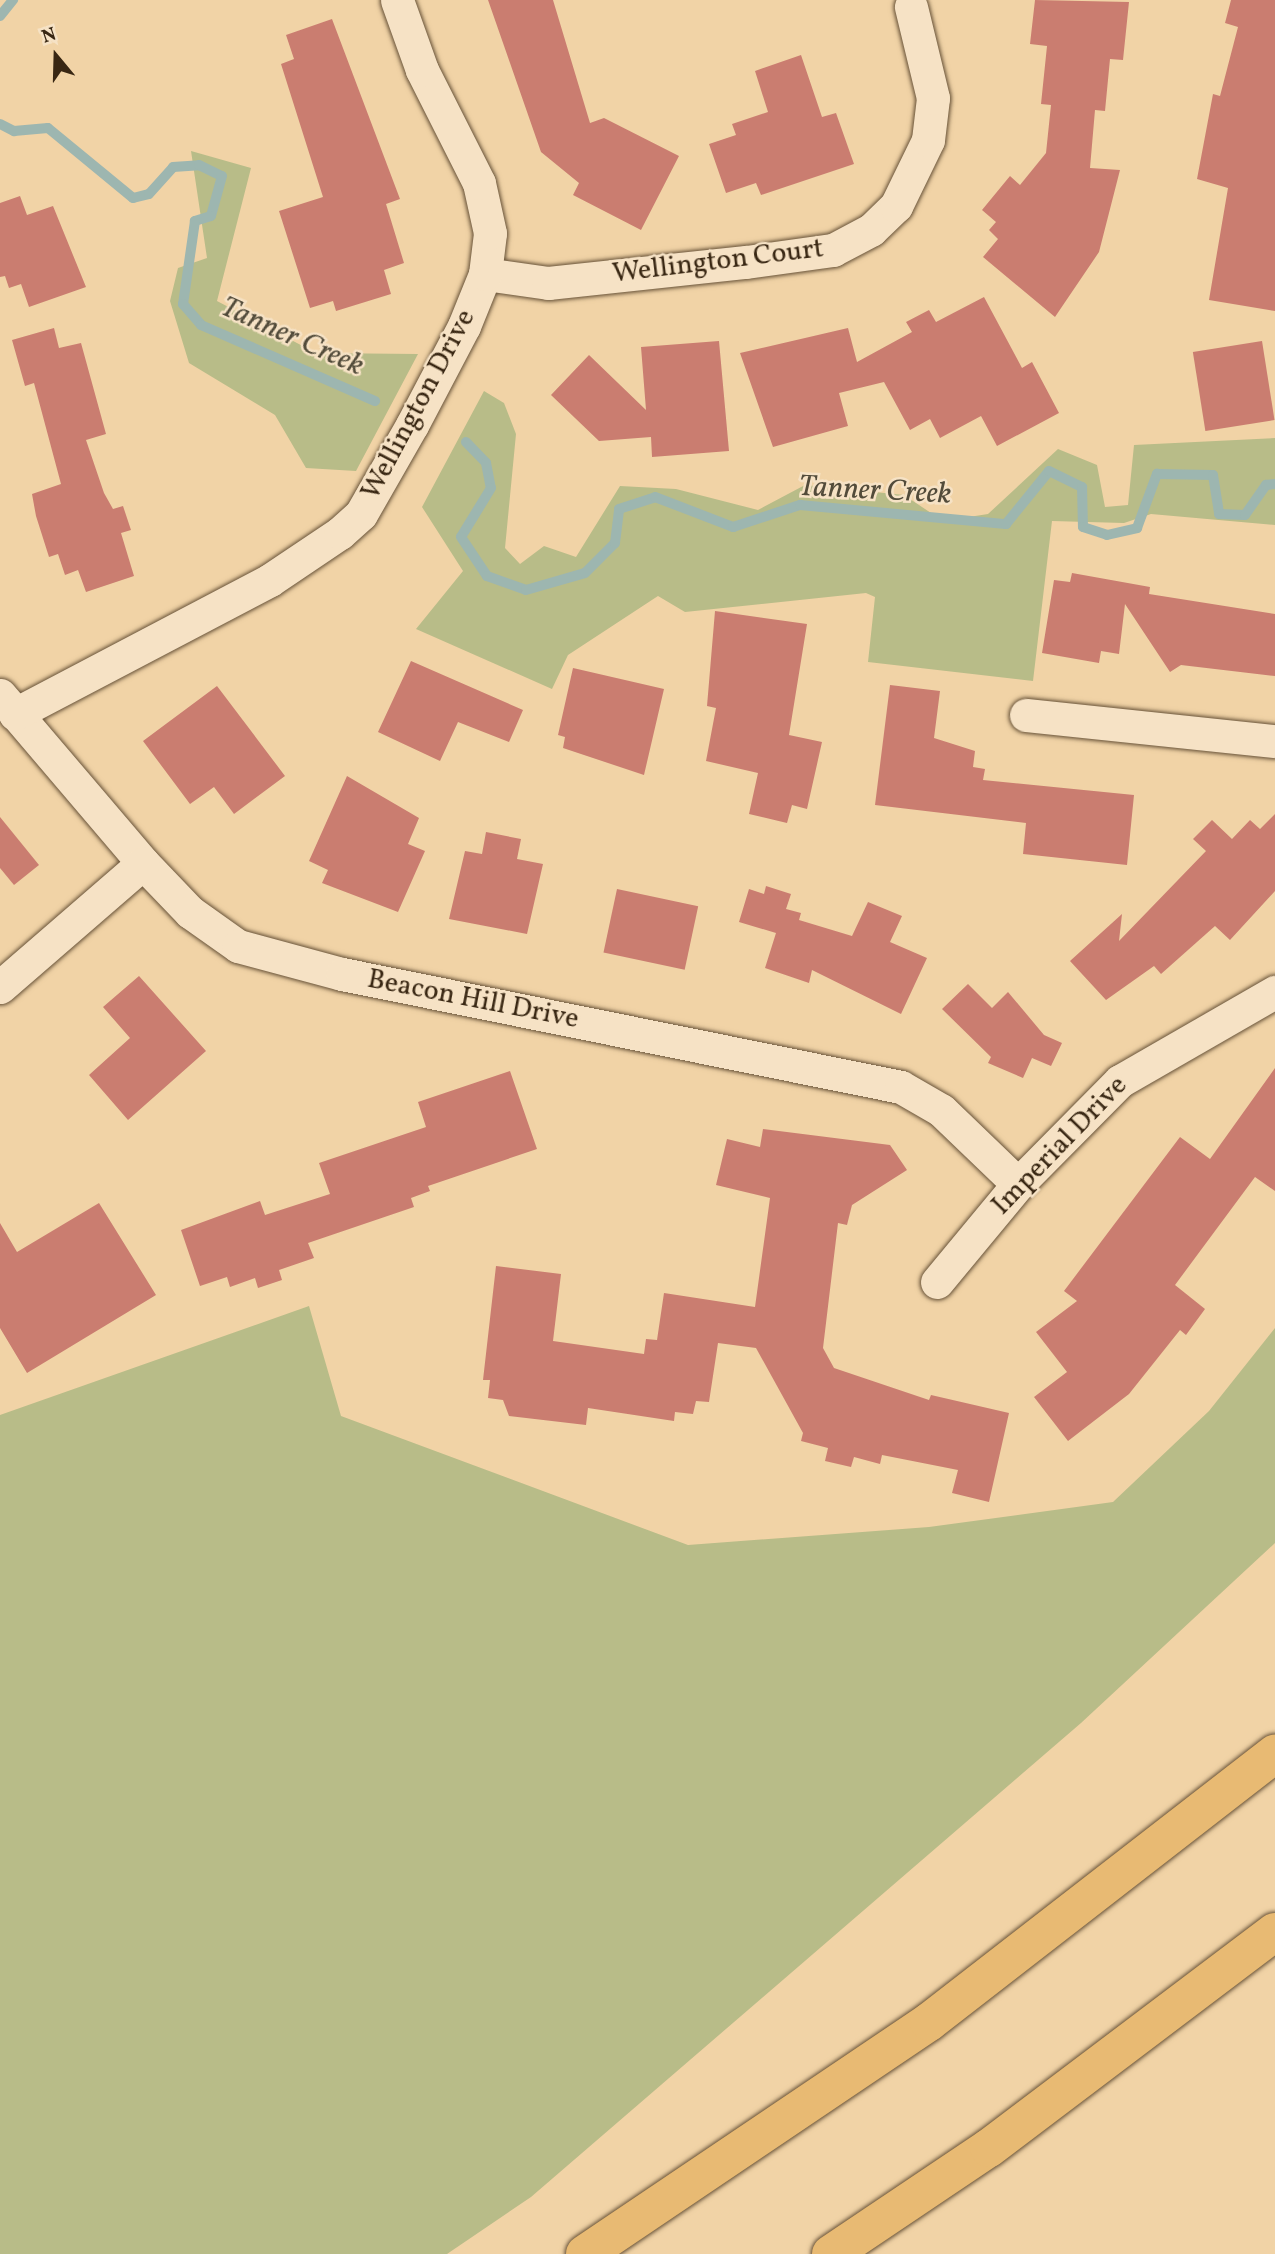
<!DOCTYPE html>
<style>
body{margin:0}
#map{position:relative;width:1275px;height:2254px;overflow:hidden;background:#f1d3a6;font-family:Vollkorn,serif}
div>[style]{position:absolute}
.green>*{inset:0;background:#b8bc88}
.stream>*{height:10px;margin:-5px;padding:0 5px;transform-origin:5px;border-radius:5px;background:#9db6b0}
.building>*{inset:0;background:#ca7d70;transform-origin:0 0}
.roads{filter:drop-shadow(0 0 2px #675238) drop-shadow(0 0 2px #675238)}
.minor>*{height:33px;margin:-16.5px;padding:0 16.5px;transform-origin:16.5px;border-radius:16.5px;background:#f6e2c5}
.highway>*{height:38px;margin:-19px;padding:0 19px;transform-origin:19px;border-radius:19px;background:#e8ba73}
span{translate:-50% -50%;white-space:nowrap;text-align:center;line-height:1.15;-webkit-text-stroke:5px #f6e2c5;paint-order:stroke}
.street-label{font-size:28px;color:#392713}
.water-label{font-size:30px;color:#524b3a;font-style:italic}
.north{position:absolute;left:21px;top:21px;width:70px;height:70px;-webkit-text-stroke:5px #f6e2c5;paint-order:stroke;rotate:341deg;font-size:19px;font-weight:700;line-height:28px;text-align:center;color:#392713}
.north::after{content:'';display:block;margin:auto;width:24px;height:32px;background:#392713;clip-path:polygon(50% 0,100% 100%,50% 72%,0 100%)}
</style>
<div id="map">
<div class="green">
<div style="clip-path:polygon(191px 151px,251px 168px,217px 301px,316px 353px,418px 354px,356px 471px,306px 468px,275px 415px,189px 363px,170px 301px,178px 268px,207px 258px)"></div>
<div style="clip-path:polygon(484px 391px,504px 403px,516px 434px,505px 548px,520px 564px,544px 546px,576px 557px,620px 486px,676px 489px,758px 510px,805px 485px,904px 495px,943px 521px,988px 514px,1058px 449px,1097px 465px,1105px 507px,1128px 505px,1134px 445px,1275px 438px,1275px 525px,1151px 514px,1124px 523px,1052px 521px,1033px 681px,868px 662px,875px 597px,866px 593px,685px 612px,658px 596px,568px 655px,552px 689px,416px 629px,463px 571px,422px 507px)"></div>
<div style="clip-path:polygon(309px 1306px,341px 1416px,688px 1545px,929px 1527px,1113px 1502px,1209px 1411px,1275px 1328px,1275px 1543px,1081px 1723px,531px 2197px,447px 2254px,0 2254px,0 1415px)"></div>
</div>
<div class="stream">
<div style="left:0;top:16px;width:21px;rotate:-51deg"></div>
<div style="left:0;top:124px;width:16px;rotate:27deg"></div>
<div style="left:14px;top:131px;width:34px;rotate:-5deg"></div>
<div style="left:48px;top:128px;width:110px;rotate:39.5deg"></div>
<div style="left:133px;top:198px;width:16px;rotate:-14deg"></div>
<div style="left:149px;top:194px;width:36px;rotate:-48deg"></div>
<div style="left:173px;top:167px;width:26px;rotate:-4deg"></div>
<div style="left:199px;top:165px;width:25px;rotate:26deg"></div>
<div style="left:222px;top:176px;width:41px;rotate:105.4deg"></div>
<div style="left:211px;top:216px;width:17px;rotate:163deg"></div>
<div style="left:195px;top:221px;width:84px;rotate:98.2deg"></div>
<div style="left:183px;top:304px;width:28px;rotate:49deg"></div>
<div style="left:201px;top:325px;width:190px;rotate:23.6deg"></div>
<div style="left:466px;top:442px;width:29px;rotate:46deg"></div>
<div style="left:486px;top:463px;width:25px;rotate:79deg"></div>
<div style="left:491px;top:488px;width:57px;rotate:121.5deg"></div>
<div style="left:461px;top:537px;width:47px;rotate:56.3deg"></div>
<div style="left:487px;top:576px;width:41px;rotate:19.7deg"></div>
<div style="left:526px;top:590px;width:61px;rotate:-16.1deg"></div>
<div style="left:585px;top:573px;width:42px;rotate:-45deg"></div>
<div style="left:615px;top:543px;width:34px;rotate:-83deg"></div>
<div style="left:619px;top:509px;width:38px;rotate:-18deg"></div>
<div style="left:655px;top:497px;width:84px;rotate:21deg"></div>
<div style="left:733px;top:527px;width:71px;rotate:-18.2deg"></div>
<div style="left:800px;top:505px;width:207px;rotate:5.3deg"></div>
<div style="left:1006px;top:524px;width:68px;rotate:-50.9deg"></div>
<div style="left:1049px;top:471px;width:37px;rotate:26deg"></div>
<div style="left:1082px;top:487px;width:40px;rotate:88.6deg"></div>
<div style="left:1083px;top:527px;width:25px;rotate:18deg"></div>
<div style="left:1107px;top:535px;width:31px;rotate:-13deg"></div>
<div style="left:1137px;top:528px;width:58px;rotate:-69.7deg"></div>
<div style="left:1157px;top:474px;width:56px;rotate:1deg"></div>
<div style="left:1213px;top:475px;width:39px;rotate:81deg"></div>
<div style="left:1219px;top:514px;width:26px;rotate:2deg"></div>
<div style="left:1245px;top:515px;width:37px;rotate:-55deg"></div>
<div style="left:1266px;top:485px;width:9px;rotate:-6deg"></div>
</div>
<div class="building">
<div style="clip-path:polygon(488px 0,553px 0,590px 123px,604px 118px,679px 156px,641px 230px,573px 195px,579px 183px,541px 152px)"></div>
<div style="clip-path:polygon(1035px 0,1129px 2px,1123px 60px,1110px 59px,1105px 111px,1095px 110px,1090px 168px,1120px 170px,1099px 252px,1055px 317px,983px 257px,998px 239px,989px 230px,996px 222px,982px 210px,1010px 176px,1020px 185px,1046px 153px,1051px 105px,1041px 104px,1047px 46px,1030px 44px)"></div>
<div style="clip-path:polygon(1231px 0,1275px 0,1275px 311px,1209px 300px,1228px 188px,1197px 179px,1213px 94px,1220px 96px,1238px 27px,1225px 23px)"></div>
<div style="clip-path:polygon(332px 19px,400px 199px,386px 204px,404px 263px,384px 270px,391px 294px,336px 311px,333px 301px,310px 308px,279px 211px,323px 197px,281px 64px,294px 59px,286px 35px)"></div>
<div style="clip-path:polygon(801px 55px,822px 117px,836px 113px,854px 164px,761px 195px,756px 183px,726px 193px,709px 144px,736px 135px,732px 124px,768px 112px,755px 71px)"></div>
<div style="clip-path:polygon(20px 196px,27px 215px,53px 206px,86px 287px,29px 307px,21px 284px,9px 288px,5px 276px,0 277px,0 203px)"></div>
<div style="clip-path:polygon(984px 297px,1022px 368px,1032px 362px,1059px 413px,997px 446px,981px 416px,940px 438px,930px 419px,910px 430px,884px 382px,839px 393px,848px 426px,773px 447px,740px 353px,848px 328px,857px 362px,912px 332px,906px 322px,929px 310px,936px 322px)"></div>
<div style="clip-path:polygon(54px 328px,59px 348px,81px 343px,106px 434px,86px 440px,104px 493px,113px 509px,123px 506px,131px 530px,121px 533px,134px 576px,86px 592px,78px 570px,65px 575px,58px 554px,49px 557px,36px 516px,32px 494px,61px 484px,34px 383px,25px 386px,12px 340px)"></div>
<div style="clip-path:polygon(719px 341px,729px 451px,652px 457px,651px 437px,599px 441px,551px 395px,589px 355px,646px 410px,641px 347px)"></div>
<div style="left:1262px;top:341px;width:80px;height:70px;rotate:81deg"></div>
<div style="clip-path:polygon(1072px 573px,1150px 587px,1149px 594px,1275px 614px,1275px 676px,1181px 665px,1170px 672px,1125px 604px,1119px 654px,1101px 651px,1099px 663px,1042px 653px,1054px 580px,1070px 582px)"></div>
<div style="clip-path:polygon(715px 611px,807px 624px,789px 735px,822px 742px,807px 809px,792px 805px,787px 823px,749px 814px,758px 773px,706px 761px,716px 708px,707px 706px)"></div>
<div style="clip-path:polygon(411px 661px,523px 710px,509px 742px,458px 722px,440px 761px,378px 732px)"></div>
<div style="clip-path:polygon(573px 668px,664px 689px,644px 775px,563px 748px,565px 737px,558px 735px)"></div>
<div style="clip-path:polygon(890px 685px,940px 691px,934px 738px,975px 751px,973px 767px,985px 769px,983px 780px,1134px 795px,1127px 865px,1023px 854px,1026px 823px,875px 805px)"></div>
<div style="clip-path:polygon(217px 686px,285px 776px,234px 814px,214px 787px,190px 804px,143px 741px)"></div>
<div style="clip-path:polygon(347px 776px,419px 818px,408px 844px,425px 851px,398px 912px,322px 883px,328px 870px,309px 861px)"></div>
<div style="clip-path:polygon(1275px 814px,1275px 891px,1230px 940px,1215px 926px,1161px 974px,1154px 966px,1106px 1000px,1070px 961px,1122px 914px,1119px 941px,1206px 851px,1193px 839px,1212px 820px,1232px 839px,1250px 820px,1260px 829px)"></div>
<div style="clip-path:polygon(0 817px,39px 865px,14px 885px,0 868px)"></div>
<div style="clip-path:polygon(486px 832px,521px 839px,517px 859px,543px 864px,527px 934px,449px 919px,465px 851px,482px 854px)"></div>
<div style="clip-path:polygon(766px 886px,791px 894px,786px 909px,801px 913px,799px 920px,852px 936px,868px 902px,902px 916px,890px 942px,927px 958px,901px 1014px,812px 970px,809px 983px,765px 968px,776px 933px,739px 922px,749px 889px,764px 894px)"></div>
<div style="left:617px;top:889px;width:83px;height:65px;rotate:12deg"></div>
<div style="clip-path:polygon(139px 976px,206px 1051px,128px 1120px,89px 1075px,130px 1038px,103px 1007px)"></div>
<div style="clip-path:polygon(968px 984px,992px 1008px,1008px 992px,1044px 1035px,1062px 1043px,1051px 1066px,1032px 1058px,1023px 1078px,988px 1063px,991px 1057px,942px 1009px)"></div>
<div style="clip-path:polygon(1275px 1068px,1275px 1191px,1255px 1177px,1175px 1285px,1205px 1309px,1186px 1335px,1180px 1330px,1129px 1394px,1068px 1441px,1034px 1397px,1067px 1372px,1036px 1332px,1077px 1301px,1064px 1291px,1180px 1137px,1210px 1159px)"></div>
<div style="clip-path:polygon(510px 1071px,537px 1149px,428px 1186px,430px 1191px,411px 1198px,414px 1207px,308px 1243px,314px 1258px,279px 1270px,282px 1280px,258px 1288px,255px 1278px,230px 1287px,227px 1277px,200px 1286px,181px 1230px,260px 1201px,265px 1215px,330px 1194px,319px 1163px,426px 1127px,418px 1102px)"></div>
<div style="clip-path:polygon(763px 1129px,890px 1145px,907px 1170px,852px 1205px,847px 1225px,838px 1223px,823px 1348px,834px 1368px,929px 1400px,931px 1395px,1009px 1413px,989px 1502px,952px 1493px,958px 1470px,882px 1455px,880px 1464px,854px 1457px,851px 1467px,825px 1461px,828px 1448px,801px 1441px,803px 1433px,756px 1348px,718px 1343px,709px 1402px,696px 1401px,693px 1414px,675px 1412px,674px 1421px,588px 1408px,586px 1425px,509px 1416px,503px 1400px,488px 1398px,490px 1380px,483px 1380px,496px 1266px,561px 1274px,553px 1341px,644px 1354px,646px 1339px,657px 1340px,664px 1293px,755px 1307px,770px 1198px,716px 1185px,727px 1139px,760px 1147px)"></div>
<div style="clip-path:polygon(99px 1203px,156px 1295px,27px 1373px,0 1328px,0 1223px,17px 1252px)"></div>
</div>
<div class="roads">
<div class="minor">
<div style="left:485px;top:274px;width:64px;rotate:8.1deg"></div>
<div style="left:548px;top:283px;width:199px;rotate:-6.1deg"></div>
<div style="left:746px;top:262px;width:88px;rotate:-7.9deg"></div>
<div style="left:833px;top:250px;width:43px;rotate:-27.8deg"></div>
<div style="left:871px;top:230px;width:35px;rotate:-44deg"></div>
<div style="left:896px;top:206px;width:73px;rotate:-64.1deg"></div>
<div style="left:928px;top:140px;width:42px;rotate:-83.2deg"></div>
<div style="left:933px;top:98px;width:94px;rotate:-103.6deg"></div>
<div style="left:0;top:695px;width:221px;rotate:49.6deg"></div>
<div style="left:143px;top:863px;width:68px;rotate:46.2deg"></div>
<div style="left:190px;top:912px;width:59px;rotate:35.3deg"></div>
<div style="left:238px;top:946px;width:108px;rotate:15.1deg"></div>
<div style="left:342px;top:974px;width:570px;rotate:11.43deg"></div>
<div style="left:901px;top:1087px;width:46px;rotate:29.9deg"></div>
<div style="left:941px;top:1110px;width:107px;rotate:43.9deg"></div>
<div style="left:15px;top:714px;width:288px;rotate:-27.7deg"></div>
<div style="left:270px;top:580px;width:84px;rotate:-33.9deg"></div>
<div style="left:340px;top:533px;width:28px;rotate:-42deg"></div>
<div style="left:361px;top:514px;width:103px;rotate:-60.2deg"></div>
<div style="left:412px;top:425px;width:112px;rotate:-62.3deg"></div>
<div style="left:464px;top:326px;width:56px;rotate:-68deg"></div>
<div style="left:485px;top:274px;width:41px;rotate:-83deg"></div>
<div style="left:490px;top:233px;width:51px;rotate:-102.4deg"></div>
<div style="left:479px;top:183px;width:127px;rotate:-116.8deg"></div>
<div style="left:422px;top:70px;width:74px;rotate:-109.7deg"></div>
<div style="left:1026px;top:715px;width:250px;rotate:6deg"></div>
<div style="left:0;top:987px;width:189px;rotate:-40.9deg"></div>
<div style="left:937px;top:1282px;width:127px;rotate:-50.4deg"></div>
<div style="left:1018px;top:1184px;width:145px;rotate:-45.3deg"></div>
<div style="left:1120px;top:1081px;width:179px;rotate:-29.9deg"></div>
</div>
<div class="highway">
<div style="left:585px;top:2254px;width:415px;rotate:-34deg"></div>
<div style="left:929px;top:2022px;width:438px;rotate:-37.8deg"></div>
<div style="left:831px;top:2254px;width:190px;rotate:-33.9deg"></div>
<div style="left:989px;top:2148px;width:358px;rotate:-37.1deg"></div>
</div>
</div>
<div class="street-label">
<span style="left:718px;top:262px;rotate:-7deg">Wellington Court</span>
<span style="left:419px;top:405px;rotate:-62deg">Wellington Drive</span>
<span style="left:473px;top:1000px;rotate:11deg">Beacon Hill Drive</span>
<span style="left:1060px;top:1146px;rotate:-46deg">Imperial Drive</span>
</div>
<div class="water-label">
<span style="left:292px;top:337px;rotate:24deg">Tanner Creek</span>
<span style="left:875px;top:491px;rotate:3deg">Tanner Creek</span>
</div>
<div class="north">N</div>
</div>
